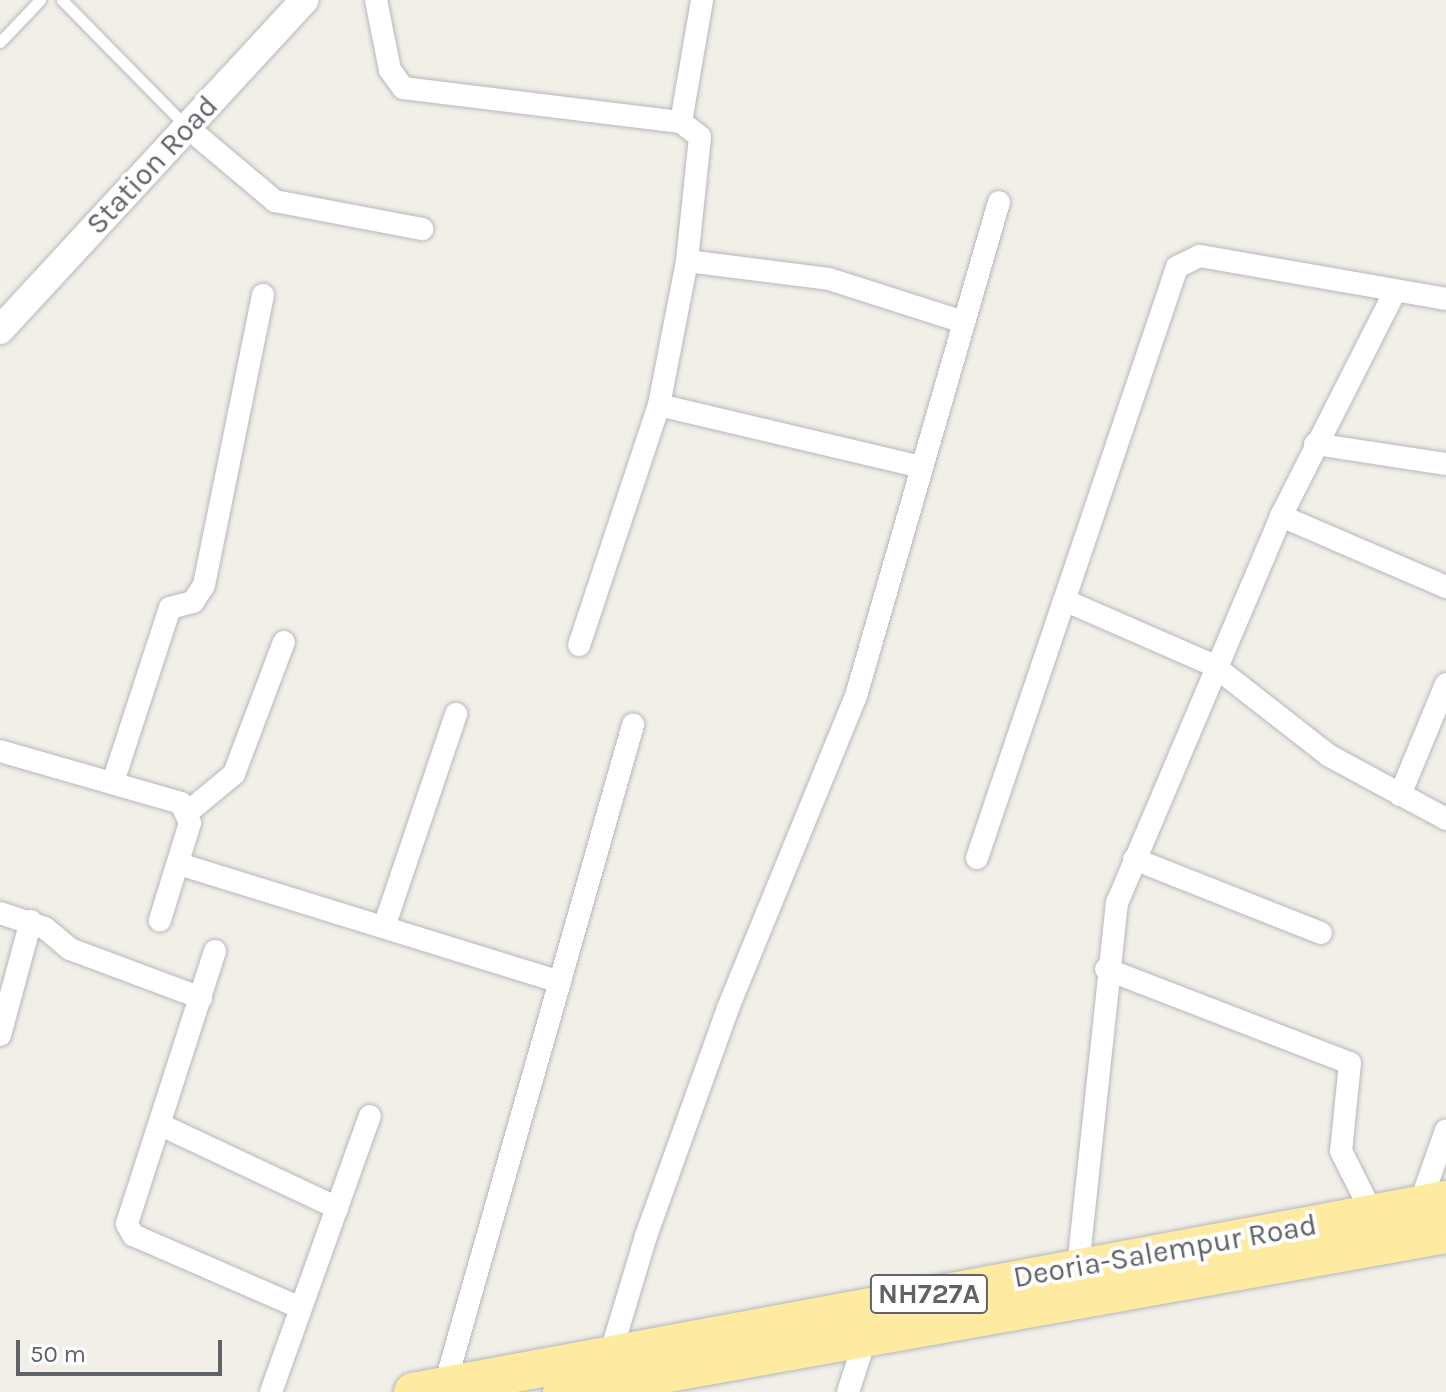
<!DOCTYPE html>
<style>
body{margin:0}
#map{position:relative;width:1446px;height:1392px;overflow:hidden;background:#f1efe8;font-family:Karla,sans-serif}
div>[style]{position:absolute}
.roads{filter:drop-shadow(0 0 2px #b5b8bc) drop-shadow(0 0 2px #b5b8bc)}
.service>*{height:11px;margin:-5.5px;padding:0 5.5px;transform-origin:5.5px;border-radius:5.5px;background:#fff}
.minor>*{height:22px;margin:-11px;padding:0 11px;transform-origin:11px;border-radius:11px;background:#fff}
.tertiary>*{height:28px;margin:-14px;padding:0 14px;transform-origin:14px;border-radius:14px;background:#fff}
.trunk>*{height:38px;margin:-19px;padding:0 19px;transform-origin:19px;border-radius:19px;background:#feeaa1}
span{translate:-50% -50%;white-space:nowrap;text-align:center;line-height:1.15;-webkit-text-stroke:8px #fff;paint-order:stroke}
.shield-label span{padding:2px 6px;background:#fff;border:2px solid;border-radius:6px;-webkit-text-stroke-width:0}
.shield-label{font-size:28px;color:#5f6368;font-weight:700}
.street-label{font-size:30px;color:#5f6368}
.scale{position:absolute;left:16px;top:1340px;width:206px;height:36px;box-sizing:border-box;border:4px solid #5f6368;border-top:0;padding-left:10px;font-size:24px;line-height:28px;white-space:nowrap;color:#5f6368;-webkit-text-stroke:6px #fff;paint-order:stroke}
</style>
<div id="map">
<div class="roads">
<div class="service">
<div style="left:62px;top:0;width:177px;rotate:45.5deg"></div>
<div style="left:0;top:42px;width:58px;rotate:-46.4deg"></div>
</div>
<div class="minor">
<div style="left:376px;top:0;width:71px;rotate:78.7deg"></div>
<div style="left:390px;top:70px;width:22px;rotate:54deg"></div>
<div style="left:403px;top:88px;width:280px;rotate:7deg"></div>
<div style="left:681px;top:122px;width:24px;rotate:38deg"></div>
<div style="left:700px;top:137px;width:125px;rotate:96deg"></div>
<div style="left:687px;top:261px;width:147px;rotate:101deg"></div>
<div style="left:659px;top:405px;width:253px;rotate:108.4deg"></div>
<div style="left:681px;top:122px;width:124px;rotate:-80.2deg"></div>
<div style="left:187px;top:127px;width:115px;rotate:40.1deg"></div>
<div style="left:275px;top:201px;width:150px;rotate:10.8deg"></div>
<div style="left:687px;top:261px;width:143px;rotate:7.2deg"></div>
<div style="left:829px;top:279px;width:142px;rotate:17.7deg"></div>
<div style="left:659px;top:405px;width:270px;rotate:13.3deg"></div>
<div style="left:1315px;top:444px;width:133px;rotate:8.7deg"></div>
<div style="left:1281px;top:516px;width:180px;rotate:23.3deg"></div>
<div style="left:1064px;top:600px;width:163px;rotate:23.6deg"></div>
<div style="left:1213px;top:665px;width:146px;rotate:38deg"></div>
<div style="left:1328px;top:755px;width:134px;rotate:28.5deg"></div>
<div style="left:0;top:751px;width:188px;rotate:16deg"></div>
<div style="left:181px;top:803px;width:22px;rotate:66deg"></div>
<div style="left:190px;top:823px;width:102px;rotate:107.2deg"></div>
<div style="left:113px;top:782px;width:183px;rotate:-71.9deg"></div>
<div style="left:170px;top:608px;width:24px;rotate:-15deg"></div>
<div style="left:193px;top:602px;width:20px;rotate:-57deg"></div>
<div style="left:204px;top:585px;width:296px;rotate:-78.5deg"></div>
<div style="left:1400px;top:795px;width:120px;rotate:-67.5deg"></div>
<div style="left:188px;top:812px;width:60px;rotate:-39.6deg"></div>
<div style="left:234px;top:774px;width:141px;rotate:-69.3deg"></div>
<div style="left:977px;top:858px;width:624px;rotate:-71.3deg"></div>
<div style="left:1177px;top:267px;width:25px;rotate:-26deg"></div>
<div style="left:1200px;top:256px;width:250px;rotate:9.9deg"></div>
<div style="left:1134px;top:859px;width:201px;rotate:21.6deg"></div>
<div style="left:179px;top:864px;width:399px;rotate:17.2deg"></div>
<div style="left:0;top:913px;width:47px;rotate:18.4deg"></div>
<div style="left:45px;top:928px;width:33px;rotate:40deg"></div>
<div style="left:70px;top:949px;width:140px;rotate:20.5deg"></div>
<div style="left:384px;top:927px;width:225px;rotate:-71.3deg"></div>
<div style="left:215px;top:951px;width:287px;rotate:107.9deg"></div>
<div style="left:127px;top:1224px;width:13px;rotate:61deg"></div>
<div style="left:133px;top:1235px;width:183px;rotate:23.5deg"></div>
<div style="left:1106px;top:969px;width:261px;rotate:21.1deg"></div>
<div style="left:1350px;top:1063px;width:88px;rotate:95.8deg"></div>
<div style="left:1341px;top:1151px;width:69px;rotate:63.4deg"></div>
<div style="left:0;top:1035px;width:118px;rotate:-74.8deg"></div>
<div style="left:161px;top:1125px;width:195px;rotate:25.2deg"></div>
<div style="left:1420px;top:1204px;width:78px;rotate:-70.6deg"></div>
<div style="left:1078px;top:1267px;width:366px;rotate:-83.9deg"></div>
<div style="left:1117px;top:903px;width:420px;rotate:-67deg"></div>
<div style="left:1281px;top:516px;width:252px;rotate:-63.1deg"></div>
<div style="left:611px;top:1352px;width:121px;rotate:-73.2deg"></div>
<div style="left:646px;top:1236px;width:242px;rotate:-70.2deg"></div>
<div style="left:728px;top:1008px;width:337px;rotate:-67.7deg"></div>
<div style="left:856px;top:696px;width:514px;rotate:-73.86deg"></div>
<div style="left:271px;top:1392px;width:293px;rotate:-70.3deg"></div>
<div style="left:443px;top:1392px;width:694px;rotate:-74.1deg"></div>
<div style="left:848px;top:1392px;width:55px;rotate:-71.9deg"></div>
</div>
<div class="tertiary">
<div style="left:0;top:330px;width:449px;rotate:-47.3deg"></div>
</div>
<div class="trunk">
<div style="left:413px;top:1392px;width:1051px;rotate:-10.53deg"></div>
<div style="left:562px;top:1392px;width:898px;rotate:-10.13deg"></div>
</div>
</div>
<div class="shield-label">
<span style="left:929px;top:1294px">NH727A</span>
</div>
<div class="street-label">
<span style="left:152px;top:165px;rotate:-47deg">Station Road</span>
<span style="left:1165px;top:1251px;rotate:-10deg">Deoria-Salempur Road</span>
</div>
<div class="scale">50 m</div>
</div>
